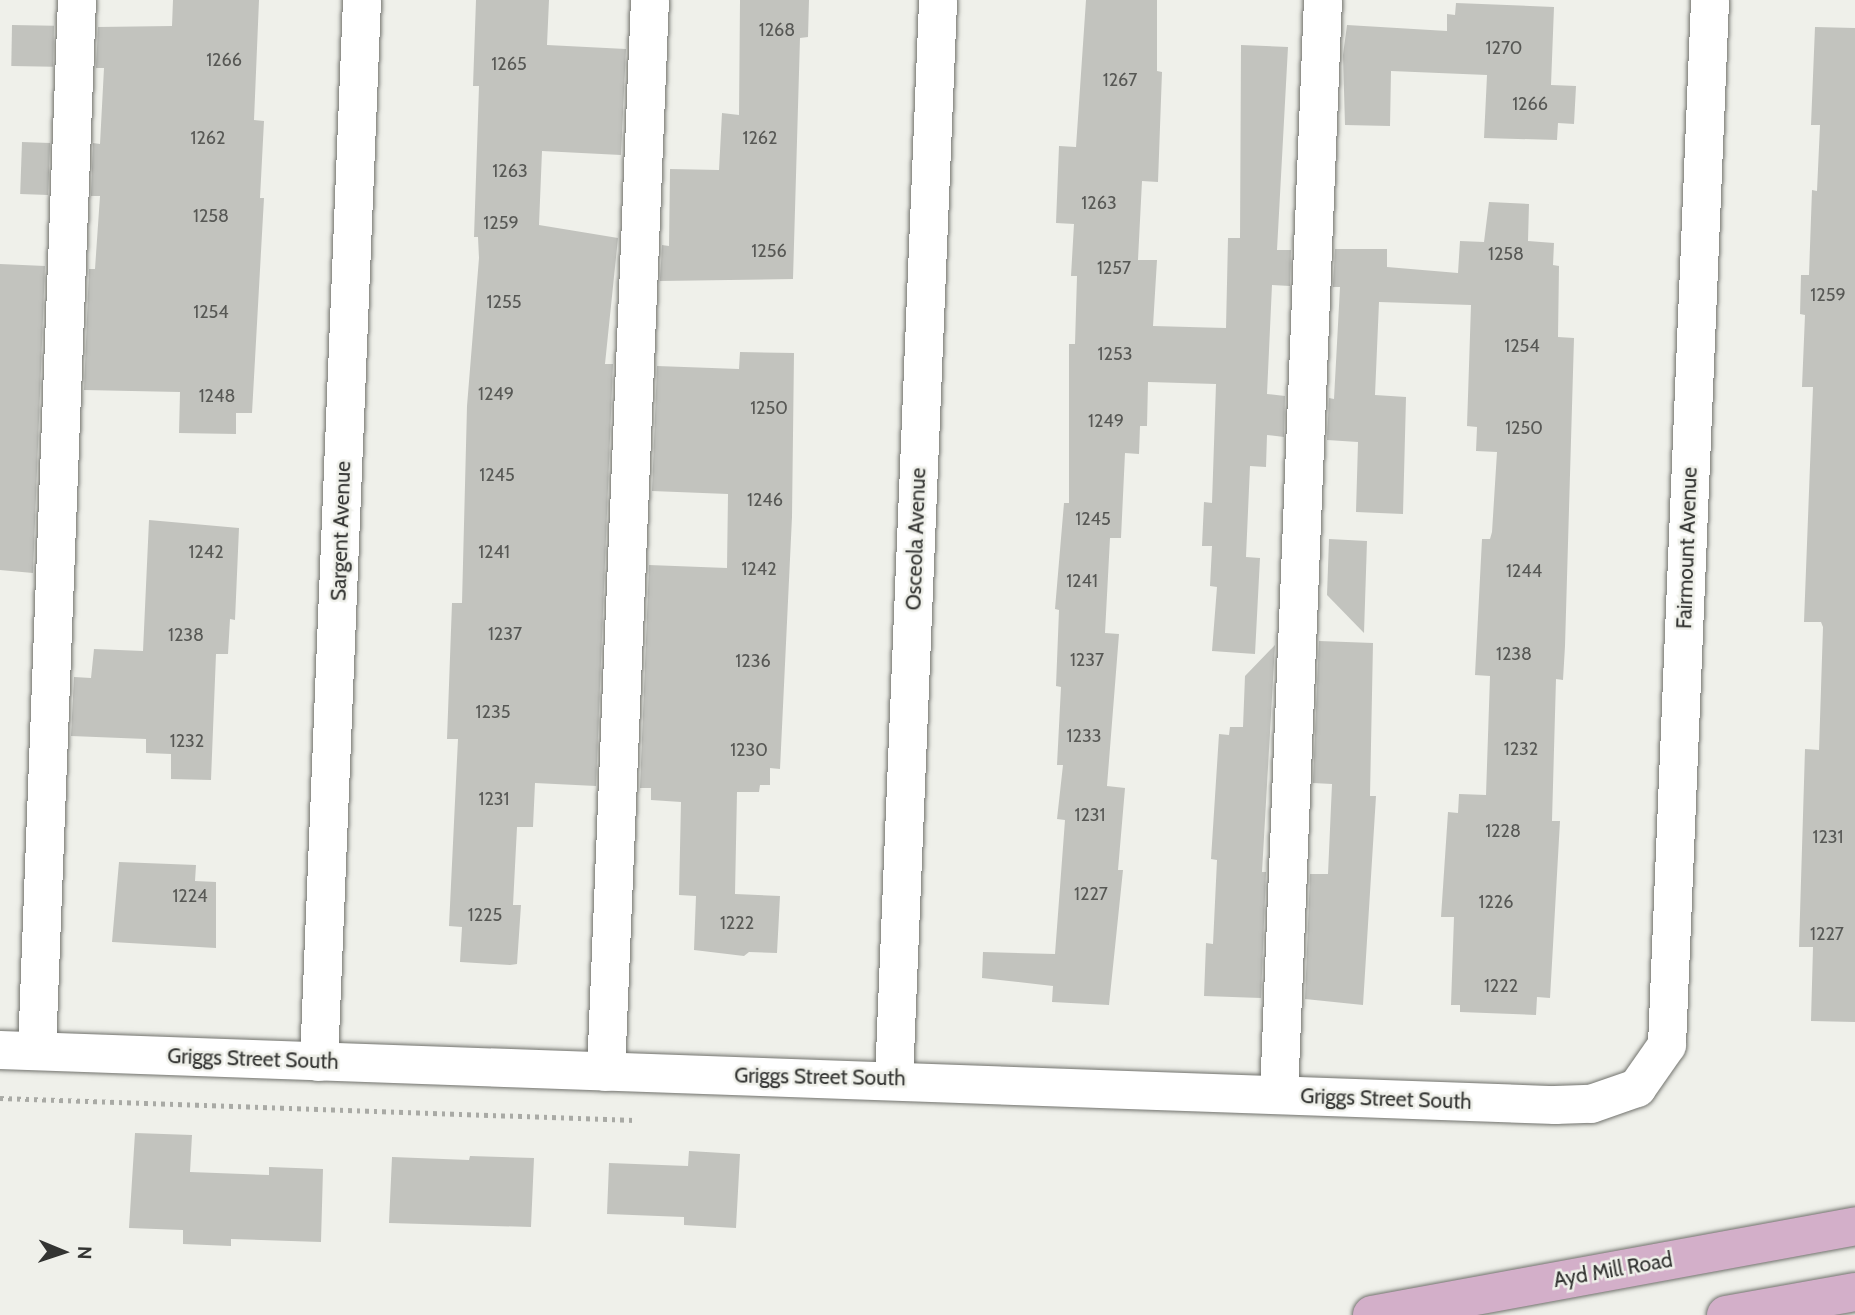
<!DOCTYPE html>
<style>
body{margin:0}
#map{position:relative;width:1855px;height:1315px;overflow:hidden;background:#eff0ea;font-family:Cabin,sans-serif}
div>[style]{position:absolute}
.building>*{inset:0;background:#c2c3be;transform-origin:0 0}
.path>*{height:4.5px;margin-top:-2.25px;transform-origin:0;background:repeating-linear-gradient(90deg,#a9aaa5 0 3.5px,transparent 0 8.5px)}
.roads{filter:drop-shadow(0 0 2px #71726d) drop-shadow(0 0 2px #71726d)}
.minor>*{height:38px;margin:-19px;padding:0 19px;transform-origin:19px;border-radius:19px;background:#fff}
.major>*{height:38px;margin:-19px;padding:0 19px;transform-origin:19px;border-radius:19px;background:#d3afc9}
span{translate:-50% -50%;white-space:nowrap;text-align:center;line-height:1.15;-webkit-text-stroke:5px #eff0ea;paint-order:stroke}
.number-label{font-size:18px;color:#575855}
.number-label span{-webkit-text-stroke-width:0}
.street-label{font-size:21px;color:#333432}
.north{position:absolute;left:28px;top:1217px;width:70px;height:70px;-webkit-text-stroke:5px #eff0ea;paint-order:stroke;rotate:92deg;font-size:19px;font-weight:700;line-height:28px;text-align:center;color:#333432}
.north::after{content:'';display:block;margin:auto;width:24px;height:32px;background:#333432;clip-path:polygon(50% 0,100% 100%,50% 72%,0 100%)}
</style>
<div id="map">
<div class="building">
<div style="clip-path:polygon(173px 0,259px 0,254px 120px,264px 121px,260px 198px,264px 198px,252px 413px,236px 413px,236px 434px,179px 433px,180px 392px,84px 390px,89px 269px,95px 269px,100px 196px,91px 196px,93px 143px,100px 144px,104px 68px,96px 68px,98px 27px,172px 26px)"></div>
<div style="clip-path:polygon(476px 0,549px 0,547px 45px,626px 49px,621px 155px,542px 151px,539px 225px,618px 238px,605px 364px,613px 364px,596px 786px,535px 783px,533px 827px,517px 827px,513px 905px,521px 905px,517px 964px,510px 965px,460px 962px,462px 927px,449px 926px,458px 739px,447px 739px,452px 603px,462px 603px,467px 406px,479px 258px,478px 237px,474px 237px,479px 86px,473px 86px)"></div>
<div style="clip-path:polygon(740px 0,809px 0,808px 37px,800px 38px,793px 279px,660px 281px,662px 245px,669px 246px,670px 169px,719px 170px,722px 113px,739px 115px)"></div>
<div style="clip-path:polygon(1086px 0,1157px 0,1157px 71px,1162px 72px,1158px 182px,1142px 181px,1138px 260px,1157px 260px,1153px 326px,1226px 328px,1228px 238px,1240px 238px,1241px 45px,1288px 47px,1277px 250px,1291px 250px,1290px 286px,1272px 285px,1267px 394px,1285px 396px,1284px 437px,1267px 435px,1266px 467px,1250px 466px,1246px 557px,1260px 558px,1255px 654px,1212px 651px,1217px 587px,1210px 586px,1212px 546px,1202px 546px,1204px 502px,1212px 503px,1216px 384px,1148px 382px,1147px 426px,1140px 426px,1139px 454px,1125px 453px,1121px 538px,1110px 538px,1105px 633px,1119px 634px,1107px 786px,1125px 788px,1118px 870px,1123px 870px,1109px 1005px,1052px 1002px,1053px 986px,982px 978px,983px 952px,1055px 954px,1065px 820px,1057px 819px,1063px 765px,1057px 765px,1061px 687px,1056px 686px,1059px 610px,1055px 609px,1064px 503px,1069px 503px,1069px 344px,1075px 344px,1077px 276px,1071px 276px,1074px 224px,1056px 223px,1059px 146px,1076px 147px)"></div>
<div style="clip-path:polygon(1456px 3px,1554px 7px,1551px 85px,1576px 86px,1574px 124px,1558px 123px,1557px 140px,1484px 138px,1487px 75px,1391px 71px,1390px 126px,1345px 125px,1343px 55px,1347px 25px,1447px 31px,1447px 14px,1455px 15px)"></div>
<div style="left:12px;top:25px;width:42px;height:41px;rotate:1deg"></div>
<div style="clip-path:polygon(1815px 27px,1855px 28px,1855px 1022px,1811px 1021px,1813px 947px,1799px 947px,1805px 749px,1819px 750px,1823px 627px,1821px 622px,1804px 622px,1813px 387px,1802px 387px,1805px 315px,1800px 314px,1801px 275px,1809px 275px,1812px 190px,1817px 191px,1820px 125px,1811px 125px)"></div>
<div style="left:22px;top:142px;width:28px;height:52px;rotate:2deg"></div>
<div style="clip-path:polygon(1489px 202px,1529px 204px,1528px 241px,1554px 243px,1553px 265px,1559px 266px,1558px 337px,1574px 338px,1565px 646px,1563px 680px,1556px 679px,1552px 821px,1560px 821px,1552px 963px,1550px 998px,1537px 997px,1536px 1015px,1460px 1012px,1460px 1005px,1451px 1005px,1454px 917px,1441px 917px,1448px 812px,1458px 813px,1459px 794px,1486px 795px,1490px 676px,1475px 675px,1482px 539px,1490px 539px,1492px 532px,1497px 452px,1476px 451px,1477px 427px,1467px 426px,1471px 305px,1379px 302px,1375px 395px,1406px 397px,1403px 514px,1356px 512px,1358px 442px,1327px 440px,1329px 398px,1334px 399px,1340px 287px,1333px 287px,1335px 249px,1387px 249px,1387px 267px,1458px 273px,1460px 241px,1484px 242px)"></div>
<div style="clip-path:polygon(0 264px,45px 266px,33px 573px,0 570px)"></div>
<div style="clip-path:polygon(740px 352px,794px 353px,792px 517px,780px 769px,770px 768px,770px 785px,760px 785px,759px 792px,737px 792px,735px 894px,780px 896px,777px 953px,749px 952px,744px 956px,694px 950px,696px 896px,679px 895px,681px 802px,651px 800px,651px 788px,640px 788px,649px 565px,727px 568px,728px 494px,652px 491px,657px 366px,739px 369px)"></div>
<div style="clip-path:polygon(149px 520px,239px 528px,235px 620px,230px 619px,228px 654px,216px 654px,211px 780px,171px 779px,171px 754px,146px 753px,146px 739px,71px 736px,74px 677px,91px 678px,94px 649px,143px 651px)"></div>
<div style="clip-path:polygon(1329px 539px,1367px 541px,1364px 633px,1327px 595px)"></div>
<div style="clip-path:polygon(1319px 641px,1373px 643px,1370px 796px,1376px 796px,1363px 1005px,1305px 999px,1310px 874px,1328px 874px,1332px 784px,1313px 783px)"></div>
<div style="clip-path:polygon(1275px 645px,1262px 872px,1266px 872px,1261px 998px,1204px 996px,1206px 943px,1213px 944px,1217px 860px,1211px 859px,1219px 734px,1229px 735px,1230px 727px,1243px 727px,1245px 676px)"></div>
<div style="clip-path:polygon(119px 862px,196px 865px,195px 881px,216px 882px,216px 948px,112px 942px)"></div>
<div style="clip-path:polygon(135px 1133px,192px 1135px,190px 1172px,269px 1175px,269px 1167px,323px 1169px,321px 1242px,231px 1239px,231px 1246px,183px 1244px,183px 1230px,129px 1228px)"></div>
<div style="clip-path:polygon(689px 1151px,740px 1154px,736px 1228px,684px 1225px,684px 1217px,607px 1214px,609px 1163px,688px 1166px)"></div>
<div style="clip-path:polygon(470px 1156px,534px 1158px,531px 1227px,389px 1223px,392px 1157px,469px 1160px)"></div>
</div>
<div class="path">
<div style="left:0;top:1098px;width:635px;rotate:1.98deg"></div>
</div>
<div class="roads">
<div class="minor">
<div style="left:0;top:1050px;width:1556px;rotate:2.03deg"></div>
<div style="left:1555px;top:1105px;width:36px;rotate:-2deg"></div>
<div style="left:1591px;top:1104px;width:49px;rotate:-19.2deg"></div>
<div style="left:1637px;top:1088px;width:52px;rotate:-55.1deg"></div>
<div style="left:1667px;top:1045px;width:1046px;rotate:-87.64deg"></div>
<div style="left:37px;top:1051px;width:1052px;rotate:-87.82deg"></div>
<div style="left:319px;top:1062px;width:1063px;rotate:-87.68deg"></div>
<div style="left:606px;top:1072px;width:1073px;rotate:-87.65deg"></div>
<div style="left:894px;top:1079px;width:1080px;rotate:-87.66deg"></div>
<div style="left:1279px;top:1095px;width:1096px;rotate:-87.7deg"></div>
</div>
<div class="major">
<div style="left:1372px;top:1315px;width:491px;rotate:-10.4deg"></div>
<div style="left:1726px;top:1315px;width:131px;rotate:-10.1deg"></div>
</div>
</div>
<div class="number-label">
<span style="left:777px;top:30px">1268</span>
<span style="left:1504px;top:48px">1270</span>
<span style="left:224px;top:60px">1266</span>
<span style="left:509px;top:64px">1265</span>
<span style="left:1120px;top:80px">1267</span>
<span style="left:1530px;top:104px">1266</span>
<span style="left:208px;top:138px">1262</span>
<span style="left:760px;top:138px">1262</span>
<span style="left:510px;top:171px">1263</span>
<span style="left:1099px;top:203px">1263</span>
<span style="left:211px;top:216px">1258</span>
<span style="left:501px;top:223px">1259</span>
<span style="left:769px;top:251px">1256</span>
<span style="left:1506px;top:254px">1258</span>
<span style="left:1114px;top:268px">1257</span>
<span style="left:1828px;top:295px">1259</span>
<span style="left:504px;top:302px">1255</span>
<span style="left:211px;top:312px">1254</span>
<span style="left:1522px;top:346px">1254</span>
<span style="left:1115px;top:354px">1253</span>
<span style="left:496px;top:394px">1249</span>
<span style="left:217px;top:396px">1248</span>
<span style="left:769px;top:408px">1250</span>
<span style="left:1106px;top:421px">1249</span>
<span style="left:1524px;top:428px">1250</span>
<span style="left:497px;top:475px">1245</span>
<span style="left:765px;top:500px">1246</span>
<span style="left:1093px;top:519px">1245</span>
<span style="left:206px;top:552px">1242</span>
<span style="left:494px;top:552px">1241</span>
<span style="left:759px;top:569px">1242</span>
<span style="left:1524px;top:571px">1244</span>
<span style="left:1082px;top:581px">1241</span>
<span style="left:505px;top:634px">1237</span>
<span style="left:186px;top:635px">1238</span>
<span style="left:1514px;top:654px">1238</span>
<span style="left:1087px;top:660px">1237</span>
<span style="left:753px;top:661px">1236</span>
<span style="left:493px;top:712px">1235</span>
<span style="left:1084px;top:736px">1233</span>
<span style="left:187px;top:741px">1232</span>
<span style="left:1521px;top:749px">1232</span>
<span style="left:749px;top:750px">1230</span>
<span style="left:494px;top:799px">1231</span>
<span style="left:1090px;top:815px">1231</span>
<span style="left:1503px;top:831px">1228</span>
<span style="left:1828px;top:837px">1231</span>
<span style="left:1091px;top:894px">1227</span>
<span style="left:190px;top:896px">1224</span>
<span style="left:1496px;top:902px">1226</span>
<span style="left:485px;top:915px">1225</span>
<span style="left:737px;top:923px">1222</span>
<span style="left:1827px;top:934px">1227</span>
<span style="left:1501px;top:986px">1222</span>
</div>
<div class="street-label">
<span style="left:341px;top:531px;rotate:-88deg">Sargent Avenue</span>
<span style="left:916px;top:539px;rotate:-88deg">Osceola Avenue</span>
<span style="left:1687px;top:548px;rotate:-88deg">Fairmount Avenue</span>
<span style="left:253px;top:1059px;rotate:2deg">Griggs Street South</span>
<span style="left:820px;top:1077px;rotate:1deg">Griggs Street South</span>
<span style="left:1386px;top:1099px;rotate:2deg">Griggs Street South</span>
<span style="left:1613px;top:1270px;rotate:-10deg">Ayd Mill Road</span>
</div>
<div class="north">N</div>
</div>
